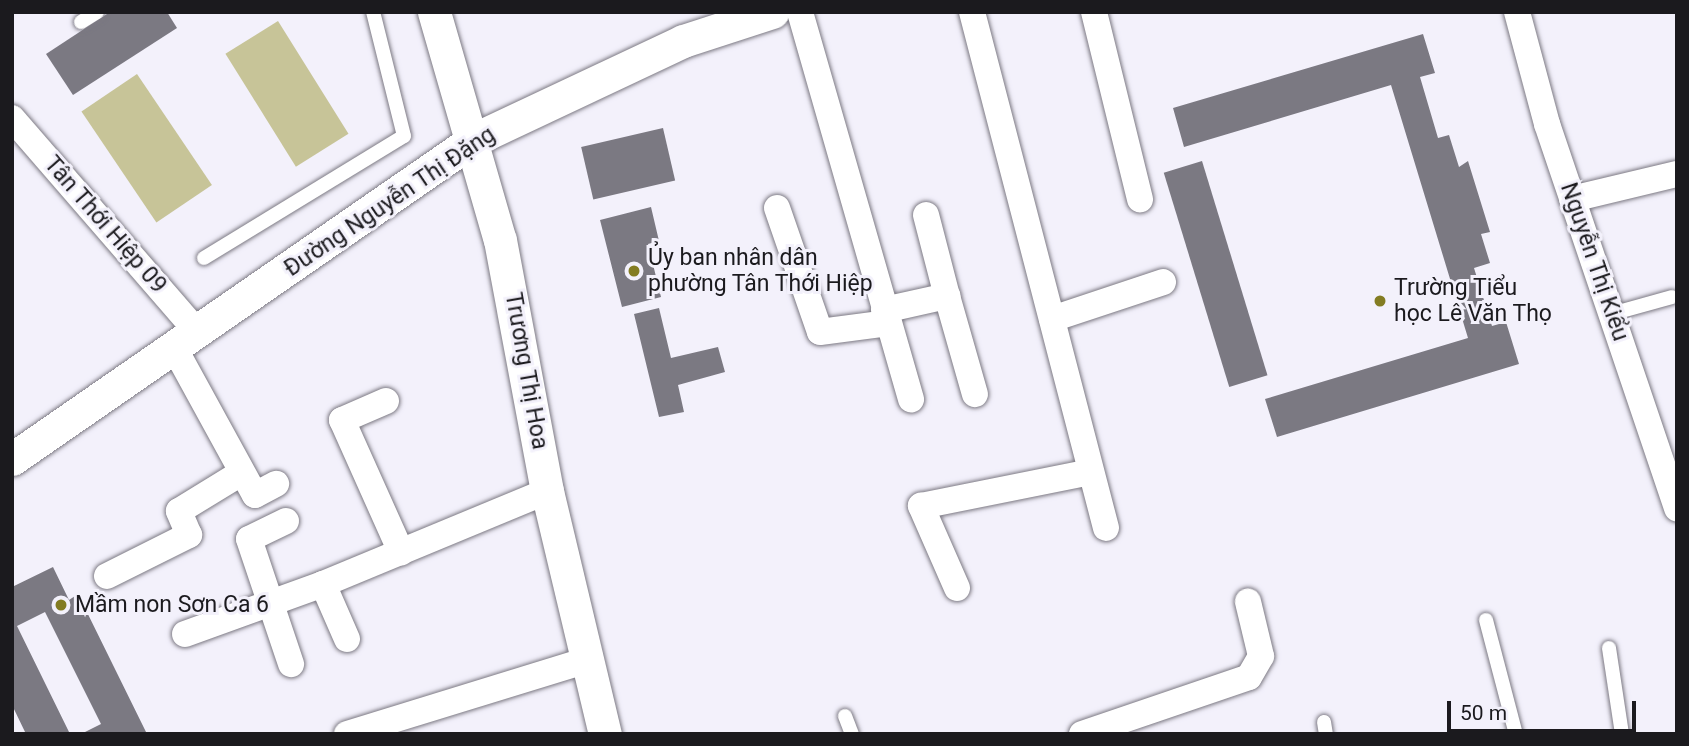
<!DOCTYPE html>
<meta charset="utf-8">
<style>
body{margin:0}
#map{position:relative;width:1689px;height:746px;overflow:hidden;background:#f3f1fb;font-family:Roboto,sans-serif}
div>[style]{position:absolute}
.green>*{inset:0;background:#c7c498;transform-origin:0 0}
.building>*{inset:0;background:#7b7982;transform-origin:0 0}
.roads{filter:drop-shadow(0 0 2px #7c7983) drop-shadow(0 0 2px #7c7983)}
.service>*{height:14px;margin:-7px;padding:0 7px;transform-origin:7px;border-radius:7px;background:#fff}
.minor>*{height:26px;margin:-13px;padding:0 13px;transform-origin:13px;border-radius:13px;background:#fff}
.tertiary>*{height:33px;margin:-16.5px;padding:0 16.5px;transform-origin:16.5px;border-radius:16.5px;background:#fff}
.dots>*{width:19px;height:19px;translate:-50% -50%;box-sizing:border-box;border:4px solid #f3f1fb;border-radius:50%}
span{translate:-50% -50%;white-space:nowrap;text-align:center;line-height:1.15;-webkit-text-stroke:6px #f3f1fb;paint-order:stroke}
.street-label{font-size:23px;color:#1b1a1e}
.poi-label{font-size:23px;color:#1b1a1e}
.left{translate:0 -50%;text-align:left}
.frame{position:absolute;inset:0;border:14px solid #1b1a1e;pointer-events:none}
.scale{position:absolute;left:1447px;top:701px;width:189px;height:32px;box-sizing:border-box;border:4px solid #1b1a1e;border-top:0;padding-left:9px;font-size:21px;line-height:24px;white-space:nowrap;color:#1b1a1e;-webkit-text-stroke:5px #f3f1fb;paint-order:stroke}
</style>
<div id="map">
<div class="green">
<div style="left:278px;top:21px;width:133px;height:62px;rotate:58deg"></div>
<div style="left:137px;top:74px;width:134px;height:67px;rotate:56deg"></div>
</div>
<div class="building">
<div style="clip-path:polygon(110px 12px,167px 12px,177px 28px,73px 95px,46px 54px)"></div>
<div style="clip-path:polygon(1423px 34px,1435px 73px,1420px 77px,1438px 138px,1449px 135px,1459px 167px,1468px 161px,1490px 232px,1481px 234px,1490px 263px,1474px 268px,1492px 326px,1506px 322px,1519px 364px,1277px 437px,1265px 399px,1468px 338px,1391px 85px,1184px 147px,1173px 108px)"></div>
<div style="left:663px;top:128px;width:54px;height:84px;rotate:77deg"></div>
<div style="left:1202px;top:161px;width:224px;height:40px;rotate:73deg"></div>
<div style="clip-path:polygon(651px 207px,659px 241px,648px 244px,661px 297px,622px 307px,600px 220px)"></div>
<div style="clip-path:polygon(659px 308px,671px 358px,718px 347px,725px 372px,678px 385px,684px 412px,659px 417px,634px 314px)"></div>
<div style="clip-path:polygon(53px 567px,69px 600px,78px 594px,147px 734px,81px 734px,101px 724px,45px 612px,17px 626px,70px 734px,26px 734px,12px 705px,12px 587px)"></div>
</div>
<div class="roads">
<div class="service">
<div style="left:81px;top:22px;width:19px;rotate:-32deg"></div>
<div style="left:204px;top:258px;width:234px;rotate:-31.4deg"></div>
<div style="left:404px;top:136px;width:128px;rotate:-104deg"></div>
<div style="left:1611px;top:314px;width:63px;rotate:-15.6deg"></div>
<div style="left:1486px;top:620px;width:118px;rotate:75.3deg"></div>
<div style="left:1609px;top:648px;width:87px;rotate:81.4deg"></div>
<div style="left:845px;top:716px;width:19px;rotate:69deg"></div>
<div style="left:1324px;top:722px;width:12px;rotate:81deg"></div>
</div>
<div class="minor">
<div style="left:800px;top:12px;width:403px;rotate:74deg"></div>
<div style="left:972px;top:12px;width:533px;rotate:75.44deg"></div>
<div style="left:1094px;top:12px;width:193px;rotate:76.2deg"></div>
<div style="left:1517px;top:12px;width:116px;rotate:75deg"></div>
<div style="left:1547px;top:124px;width:406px;rotate:71.3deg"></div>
<div style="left:12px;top:118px;width:284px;rotate:49.1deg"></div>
<div style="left:1572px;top:199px;width:108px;rotate:-13.4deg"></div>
<div style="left:777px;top:208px;width:131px;rotate:70.9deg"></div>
<div style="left:820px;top:332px;width:69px;rotate:-7.5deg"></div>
<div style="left:926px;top:215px;width:84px;rotate:75.5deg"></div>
<div style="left:884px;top:310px;width:65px;rotate:-12.5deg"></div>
<div style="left:947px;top:296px;width:102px;rotate:74.1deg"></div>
<div style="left:1052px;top:319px;width:117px;rotate:-18.4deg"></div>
<div style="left:176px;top:351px;width:164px;rotate:61.3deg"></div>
<div style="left:255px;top:495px;width:24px;rotate:-28deg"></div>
<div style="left:386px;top:401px;width:48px;rotate:156.6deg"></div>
<div style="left:342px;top:420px;width:145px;rotate:65.9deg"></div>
<div style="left:286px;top:521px;width:41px;rotate:154.1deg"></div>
<div style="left:249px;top:539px;width:132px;rotate:71.4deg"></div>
<div style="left:107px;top:576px;width:92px;rotate:-26.6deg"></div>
<div style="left:189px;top:535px;width:26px;rotate:-113deg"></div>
<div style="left:179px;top:511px;width:73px;rotate:-31.5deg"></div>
<div style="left:957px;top:588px;width:90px;rotate:-113.7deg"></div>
<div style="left:921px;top:506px;width:173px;rotate:-11.3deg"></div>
<div style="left:185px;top:634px;width:147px;rotate:-19.9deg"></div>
<div style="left:347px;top:639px;width:60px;rotate:-113.6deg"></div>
<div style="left:323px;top:584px;width:243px;rotate:-22.5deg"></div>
<div style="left:347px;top:734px;width:248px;rotate:-17.1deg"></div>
<div style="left:1082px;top:734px;width:176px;rotate:-18.8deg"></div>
<div style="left:1249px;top:677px;width:24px;rotate:-60deg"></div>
<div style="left:1261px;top:656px;width:56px;rotate:-103.5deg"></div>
</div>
<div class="tertiary">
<div style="left:434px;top:12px;width:237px;rotate:73.9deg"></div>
<div style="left:500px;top:240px;width:255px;rotate:79.4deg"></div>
<div style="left:547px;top:491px;width:250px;rotate:76.6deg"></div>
<div style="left:12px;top:459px;width:561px;rotate:-34.68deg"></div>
<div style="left:473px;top:140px;width:232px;rotate:-25.2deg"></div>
<div style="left:683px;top:41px;width:94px;rotate:-18deg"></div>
</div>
</div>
<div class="dots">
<div style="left:634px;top:271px;background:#837c22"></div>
<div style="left:1380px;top:301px;background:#837c22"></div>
<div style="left:61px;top:605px;background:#837c22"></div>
</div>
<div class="street-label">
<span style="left:390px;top:202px;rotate:-34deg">Đường Nguyễn Thị Đặng</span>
<span style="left:105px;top:225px;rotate:49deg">Tân Thới Hiệp 09</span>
<span style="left:1594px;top:262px;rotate:71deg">Nguyễn Thị Kiểu</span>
<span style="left:526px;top:371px;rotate:80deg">Trương Thị Hoa</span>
</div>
<div class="poi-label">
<span class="left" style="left:648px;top:271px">Ủy ban nhân dân<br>phường Tân Thới Hiệp</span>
<span class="left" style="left:1394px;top:301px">Trường Tiểu<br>học Lê Văn Thọ</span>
<span class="left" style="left:75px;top:605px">Mầm non Sơn Ca 6</span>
</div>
<div class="frame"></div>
<div class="scale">50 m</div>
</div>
